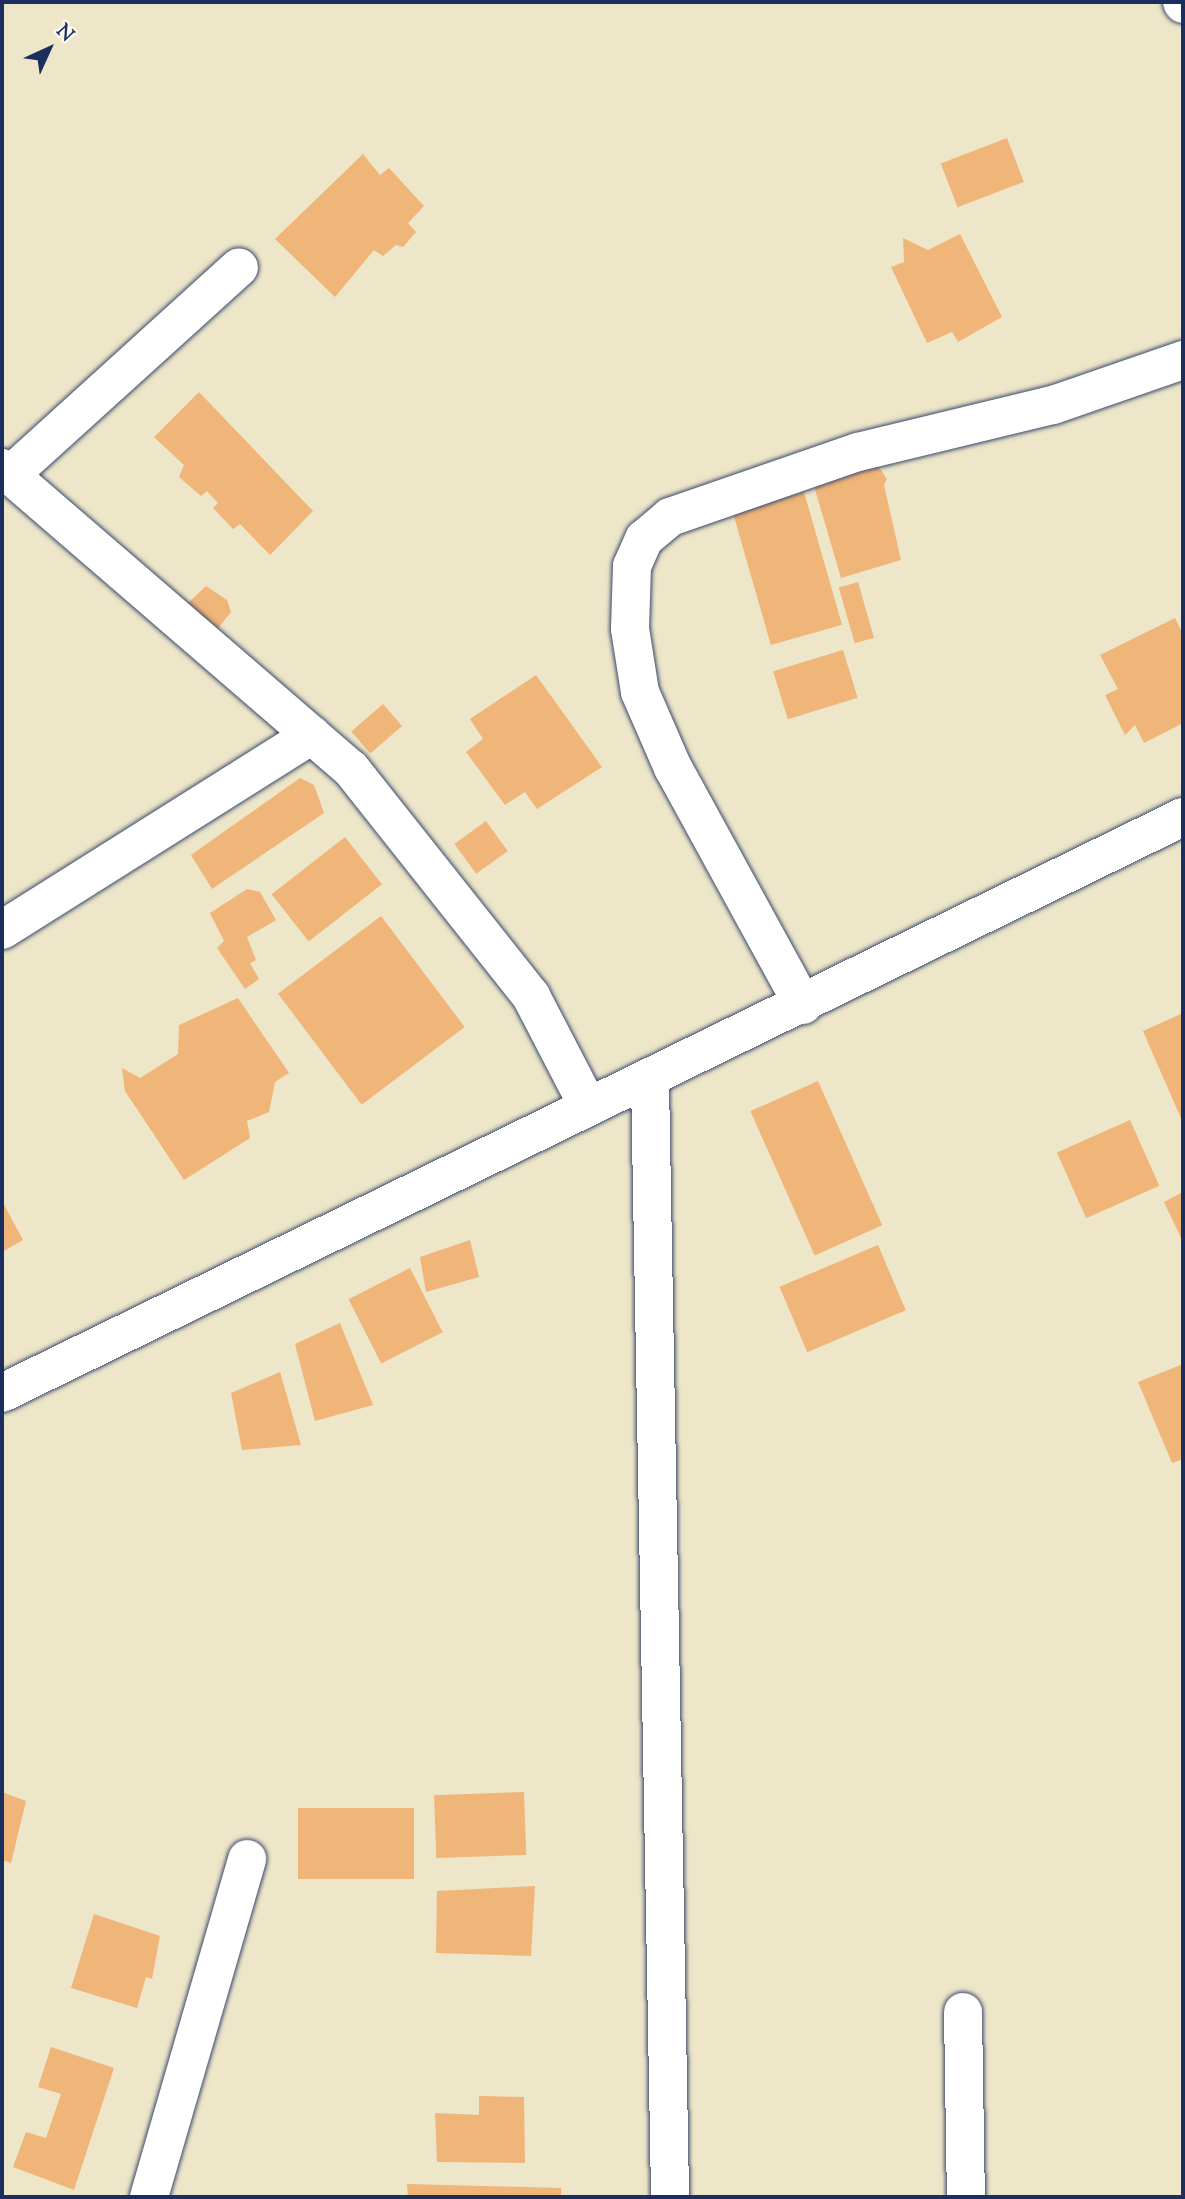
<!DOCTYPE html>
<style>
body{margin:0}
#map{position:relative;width:1185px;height:2199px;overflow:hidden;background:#ede6c8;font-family:"Sorts Mill Goudy",serif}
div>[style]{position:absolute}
.building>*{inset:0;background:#f0b579;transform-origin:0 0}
.roads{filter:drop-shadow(0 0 2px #3a4a6e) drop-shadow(0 0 2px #3a4a6e)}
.minor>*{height:38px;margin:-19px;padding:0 19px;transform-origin:19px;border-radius:19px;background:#fff}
span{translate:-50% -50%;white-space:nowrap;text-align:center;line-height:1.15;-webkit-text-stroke:5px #fbf7ec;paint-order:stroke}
.frame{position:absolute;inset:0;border:4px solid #1b2f5e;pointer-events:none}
.north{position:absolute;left:14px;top:14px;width:70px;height:70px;-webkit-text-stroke:5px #fbf7ec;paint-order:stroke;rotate:45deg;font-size:19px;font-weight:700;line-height:28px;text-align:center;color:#1b2f5e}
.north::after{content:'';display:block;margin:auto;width:24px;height:32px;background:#1b2f5e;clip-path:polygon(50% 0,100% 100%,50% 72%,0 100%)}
</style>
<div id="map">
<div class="building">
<div style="left:1007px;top:138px;width:47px;height:71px;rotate:69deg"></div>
<div style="clip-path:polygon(363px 154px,380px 175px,389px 168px,424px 206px,408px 223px,416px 232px,403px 247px,396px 245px,383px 256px,374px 250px,335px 297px,275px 239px)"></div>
<div style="clip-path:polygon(960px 234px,1002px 317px,958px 342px,952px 332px,927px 343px,891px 267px,904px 262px,903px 238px,928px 250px)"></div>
<div style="clip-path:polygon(199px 392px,313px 511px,270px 555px,240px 524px,233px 529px,213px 508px,218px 503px,207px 491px,201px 496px,179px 477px,184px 465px,154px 437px)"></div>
<div style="clip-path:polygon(878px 466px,887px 479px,884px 485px,901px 560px,841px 578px,814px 486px)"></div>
<div style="left:804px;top:492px;width:138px;height:74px;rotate:74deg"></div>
<div style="left:858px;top:582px;width:58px;height:20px;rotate:74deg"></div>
<div style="clip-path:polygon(206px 586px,227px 600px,231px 612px,215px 632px,187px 604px)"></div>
<div style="clip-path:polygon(1175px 618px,1183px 634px,1183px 723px,1144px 743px,1135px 725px,1125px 735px,1105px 695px,1118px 689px,1100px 655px)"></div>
<div style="left:843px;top:650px;width:50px;height:73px;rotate:73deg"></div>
<div style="clip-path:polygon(536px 675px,602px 767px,537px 809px,525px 792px,505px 805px,466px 752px,483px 739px,470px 719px)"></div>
<div style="left:383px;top:704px;width:29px;height:42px;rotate:49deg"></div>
<div style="clip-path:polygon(300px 778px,314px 785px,324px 813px,212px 889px,191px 855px)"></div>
<div style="left:486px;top:821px;width:37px;height:39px;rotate:54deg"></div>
<div style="left:345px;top:837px;width:60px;height:93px;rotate:52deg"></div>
<div style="clip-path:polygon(247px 889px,260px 892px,276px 920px,247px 937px,256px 960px,250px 963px,259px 979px,245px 989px,217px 948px,224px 941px,210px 913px)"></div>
<div style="left:381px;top:916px;width:139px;height:129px;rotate:53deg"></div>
<div style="clip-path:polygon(238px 998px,289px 1073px,275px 1082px,269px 1112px,247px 1121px,250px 1138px,184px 1180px,125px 1091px,122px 1068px,140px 1078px,178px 1054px,179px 1025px)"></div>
<div style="clip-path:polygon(1183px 1013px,1183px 1123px,1143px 1031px)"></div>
<div style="left:818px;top:1081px;width:158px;height:74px;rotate:66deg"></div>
<div style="left:1130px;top:1120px;width:72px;height:80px;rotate:66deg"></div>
<div style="clip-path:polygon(1183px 1192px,1183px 1242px,1164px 1202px)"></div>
<div style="clip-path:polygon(2px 1201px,23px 1240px,2px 1252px)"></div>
<div style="clip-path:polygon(470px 1240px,479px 1277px,426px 1292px,420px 1257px)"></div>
<div style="left:878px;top:1245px;width:71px;height:107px;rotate:67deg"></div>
<div style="left:410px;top:1268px;width:72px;height:69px;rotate:63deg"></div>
<div style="clip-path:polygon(340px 1323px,373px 1405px,315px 1421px,295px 1344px)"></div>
<div style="clip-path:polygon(1183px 1364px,1183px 1459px,1172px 1463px,1138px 1382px)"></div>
<div style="clip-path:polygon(280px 1372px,301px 1445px,242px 1450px,231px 1393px)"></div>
<div style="clip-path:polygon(2px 1792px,26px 1801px,11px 1863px,2px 1860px)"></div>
<div style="left:524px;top:1792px;width:63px;height:90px;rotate:88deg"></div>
<div style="left:414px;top:1808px;width:71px;height:116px;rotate:90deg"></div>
<div style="clip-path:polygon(535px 1886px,531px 1956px,436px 1953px,437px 1891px)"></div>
<div style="clip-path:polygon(94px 1914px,160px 1936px,152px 1979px,146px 1977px,137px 2008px,71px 1988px)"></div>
<div style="clip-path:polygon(51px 2047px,114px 2068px,74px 2190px,13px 2167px,26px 2132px,46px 2138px,61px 2094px,38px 2087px)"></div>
<div style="clip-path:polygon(479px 2096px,524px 2097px,525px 2163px,437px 2162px,435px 2113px,479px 2115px)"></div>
<div style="clip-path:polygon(407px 2184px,561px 2188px,561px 2197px,408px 2197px)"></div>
</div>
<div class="roads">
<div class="minor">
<div style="left:1182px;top:2px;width:2px;rotate:63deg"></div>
<div style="left:2px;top:468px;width:461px;rotate:40.8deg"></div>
<div style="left:351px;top:769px;width:290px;rotate:51.6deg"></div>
<div style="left:531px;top:996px;width:124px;rotate:62.6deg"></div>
<div style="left:10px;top:475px;width:309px;rotate:-42.2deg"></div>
<div style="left:2px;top:930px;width:366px;rotate:-32.2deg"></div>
<div style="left:803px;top:1005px;width:270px;rotate:-118.7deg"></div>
<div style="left:673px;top:768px;width:83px;rotate:-113.5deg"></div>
<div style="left:640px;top:692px;width:64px;rotate:-99deg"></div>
<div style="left:630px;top:629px;width:63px;rotate:-88.2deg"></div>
<div style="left:632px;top:566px;width:30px;rotate:-66deg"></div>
<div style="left:644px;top:539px;width:34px;rotate:-40deg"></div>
<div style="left:670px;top:517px;width:199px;rotate:-19.1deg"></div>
<div style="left:858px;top:452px;width:201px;rotate:-13.6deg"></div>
<div style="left:1053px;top:405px;width:138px;rotate:-19.1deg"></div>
<div style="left:650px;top:1081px;width:1116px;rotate:88.97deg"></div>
<div style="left:2px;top:1393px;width:1314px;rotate:-26deg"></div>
<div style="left:963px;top:2012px;width:185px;rotate:89.1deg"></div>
<div style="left:149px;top:2197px;width:352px;rotate:-73.8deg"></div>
</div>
</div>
<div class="frame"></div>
<div class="north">N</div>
</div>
